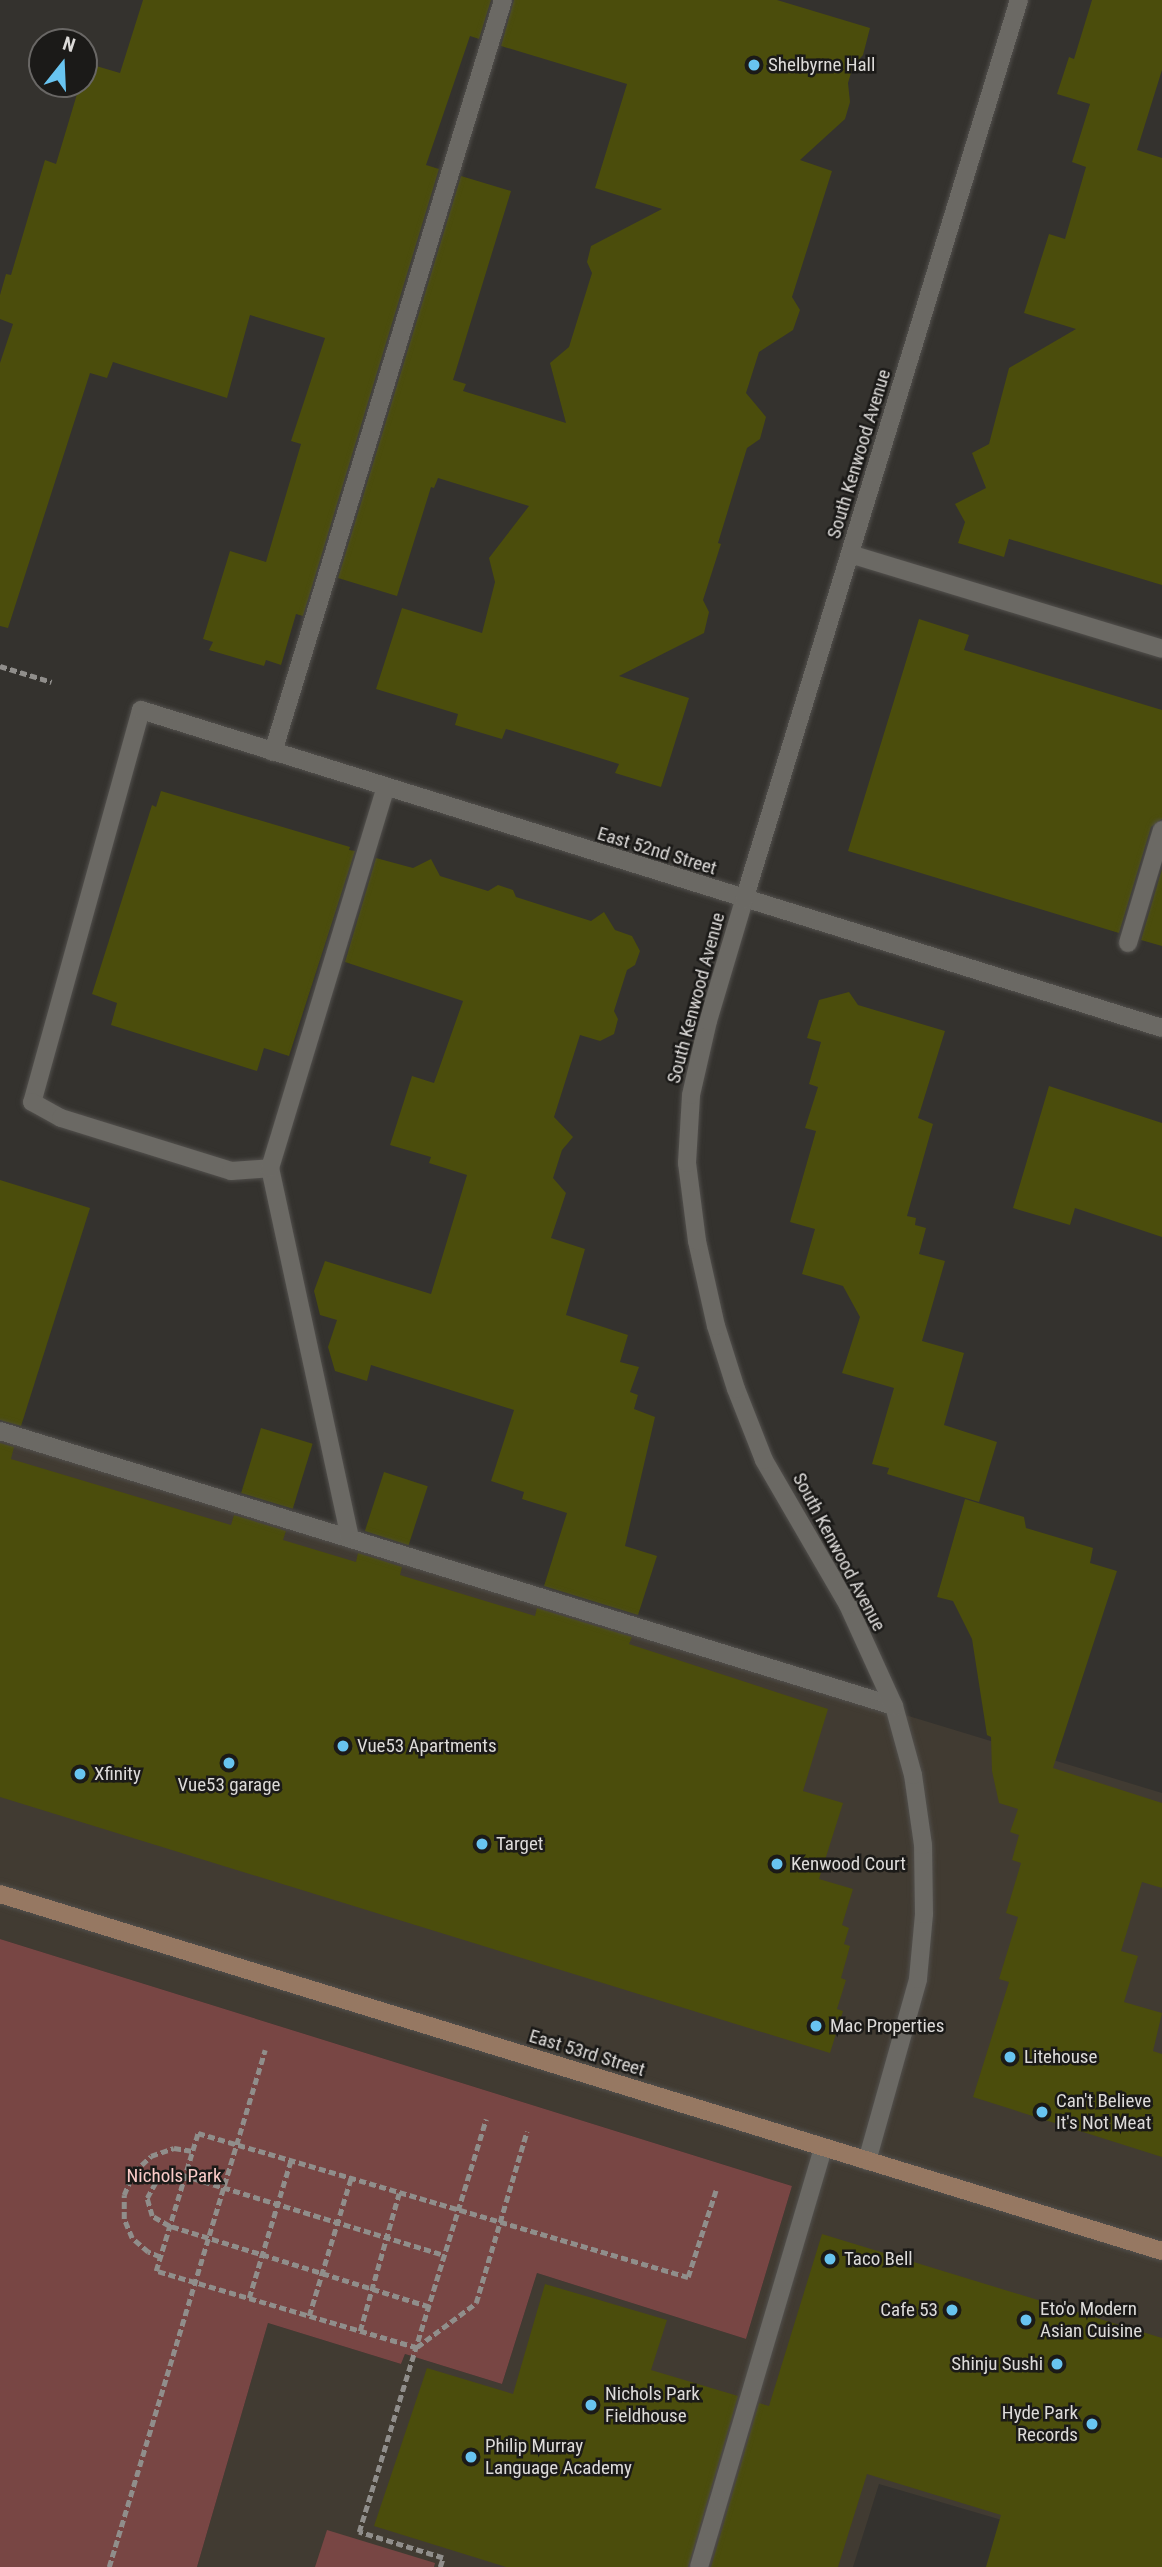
<!DOCTYPE html>
<style>
body{margin:0}
#map{position:relative;width:1162px;height:2567px;overflow:hidden;background:#34322e;font-family:"Roboto Condensed",sans-serif}
div>[style]{position:absolute}
.built>*{inset:0;background:#413b32}
.green>*{inset:0;background:#784644}
.building>*{inset:0;background:#4b4d0c;transform-origin:0 0}
.path>*{height:4.5px;margin-top:-2.25px;transform-origin:0;background:repeating-linear-gradient(90deg,#908e8b 0 7px,transparent 0 10.5px)}
.roads{filter:drop-shadow(0 0 2px #52504d) drop-shadow(0 0 2px #52504d)}
.service>*{height:18px;margin:-9px;padding:0 9px;transform-origin:9px;border-radius:9px;background:#6b6964}
.minor>*{height:18px;margin:-9px;padding:0 9px;transform-origin:9px;border-radius:9px;background:#6b6964}
.secondary>*{height:18px;margin:-9px;padding:0 9px;transform-origin:9px;border-radius:9px;background:#967862}
.dots>*{width:19px;height:19px;translate:-50% -50%;box-sizing:border-box;border:4px solid #1b1a18;border-radius:50%}
span{translate:-50% -50%;white-space:nowrap;text-align:center;line-height:1.15;-webkit-text-stroke:5px #1b1a18;paint-order:stroke}
.poi-label{font-size:19px;color:#dddbd9}
.left{translate:0 -50%;text-align:left}
.right{translate:-100% -50%;text-align:right}
.street-label{font-size:19px;color:#dddbd9}
.park-label{font-size:19px;color:#fbccc9}
.north{position:absolute;left:28px;top:28px;width:70px;height:70px;box-sizing:border-box;background:#1b1a18;border:2px solid #696765;border-radius:50%;rotate:18deg;font-size:19px;font-weight:700;line-height:28px;text-align:center;color:#dddbd9}
.north::after{content:'';display:block;margin:auto;width:24px;height:32px;background:#68c4f0;clip-path:polygon(50% 0,100% 100%,50% 72%,0 100%)}
</style>
<div id="map">
<div class="built">
<div style="clip-path:polygon(0 1440px,1162px 1793px,1162px 2567px,879px 2484px,853px 2567px,197px 2567px,268px 2323px,401px 2364px,405px 2354px,502px 2384px,537px 2273px,746px 2339px,792px 2186px,0 1939px)"></div>
</div>
<div class="green">
<div style="clip-path:polygon(0 1939px,792px 2186px,746px 2339px,537px 2273px,502px 2384px,405px 2354px,401px 2364px,268px 2323px,197px 2567px,0 2567px)"></div>
<div style="clip-path:polygon(327px 2530px,435px 2563px,434px 2567px,315px 2567px)"></div>
</div>
<div class="building">
<div style="clip-path:polygon(143px 0,491px 0,479px 39px,470px 36px,426px 165px,439px 169px,303px 616px,296px 614px,281px 665px,266px 660px,264px 666px,209px 650px,213px 642px,203px 639px,230px 551px,266px 562px,301px 444px,291px 441px,325px 338px,250px 315px,227px 398px,113px 362px,107px 378px,90px 373px,8px 628px,0 626px,0 363px,13px 324px,0 319px,0 295px,6px 274px,11px 275px,45px 160px,56px 164px,80px 84px,84px 84px,86px 63px,120px 73px)"></div>
<div style="clip-path:polygon(514px 0,777px 0,870px 28px,863px 55px,853px 66px,848px 83px,850px 102px,845px 119px,800px 160px,832px 171px,792px 297px,800px 310px,793px 330px,759px 352px,746px 393px,766px 417px,760px 439px,747px 448px,718px 543px,721px 544px,703px 600px,709px 612px,704px 633px,619px 676px,689px 698px,661px 787px,615px 773px,619px 764px,506px 729px,502px 739px,455px 725px,458px 714px,376px 689px,402px 608px,482px 633px,495px 582px,489px 558px,529px 506px,438px 478px,434px 488px,431px 487px,397px 596px,338px 578px,461px 176px,511px 191px,453px 380px,466px 384px,463px 391px,566px 423px,550px 363px,569px 347px,592px 273px,587px 262px,591px 246px,662px 209px,595px 188px,627px 84px,501px 46px)"></div>
<div style="clip-path:polygon(1092px 0,1162px 0,1162px 70px,1137px 150px,1162px 158px,1162px 585px,1009px 539px,1004px 557px,958px 543px,965px 522px,955px 504px,986px 488px,972px 453px,989px 444px,1009px 368px,1076px 329px,1024px 313px,1049px 234px,1065px 239px,1086px 167px,1072px 162px,1090px 104px,1057px 94px,1069px 57px,1074px 59px)"></div>
<div style="clip-path:polygon(919px 619px,969px 635px,964px 650px,1162px 710px,1162px 819px,1151px 827px,1119px 933px,848px 851px)"></div>
<div style="clip-path:polygon(161px 791px,350px 847px,349px 850px,355px 851px,289px 1056px,264px 1048px,257px 1071px,111px 1025px,117px 1003px,92px 994px,152px 805px,156px 807px)"></div>
<div style="clip-path:polygon(376px 858px,413px 868px,431px 859px,440px 876px,488px 891px,498px 885px,513px 890px,516px 897px,591px 921px,604px 912px,615px 930px,632px 936px,640px 951px,635px 965px,627px 970px,614px 1011px,618px 1019px,614px 1034px,600px 1041px,580px 1035px,554px 1117px,573px 1137px,562px 1150px,553px 1178px,566px 1193px,551px 1238px,585px 1249px,566px 1315px,628px 1335px,620px 1362px,639px 1367px,630px 1392px,638px 1395px,634px 1409px,655px 1417px,625px 1546px,657px 1556px,638px 1615px,544px 1586px,567px 1513px,522px 1499px,524px 1492px,491px 1481px,514px 1410px,371px 1365px,367px 1381px,335px 1371px,328px 1347px,337px 1320px,320px 1315px,314px 1291px,325px 1261px,431px 1294px,467px 1175px,429px 1163px,431px 1157px,390px 1145px,412px 1076px,434px 1083px,463px 1001px,345px 962px)"></div>
<div style="clip-path:polygon(1162px 869px,1162px 946px,1141px 940px)"></div>
<div style="clip-path:polygon(849px 992px,858px 1005px,945px 1031px,918px 1118px,933px 1124px,907px 1216px,916px 1218px,915px 1225px,926px 1228px,919px 1254px,945px 1261px,922px 1341px,964px 1353px,944px 1425px,997px 1442px,979px 1502px,887px 1474px,889px 1468px,872px 1464px,894px 1388px,842px 1373px,860px 1317px,843px 1286px,802px 1274px,815px 1229px,790px 1222px,816px 1131px,805px 1128px,818px 1087px,809px 1084px,821px 1042px,807px 1038px,819px 1000px)"></div>
<div style="clip-path:polygon(1049px 1086px,1162px 1123px,1162px 1237px,1075px 1208px,1070px 1225px,1013px 1208px)"></div>
<div style="clip-path:polygon(0 1180px,90px 1208px,21px 1426px,0 1420px)"></div>
<div style="left:261px;top:1428px;width:54px;height:68px;rotate:17deg"></div>
<div style="clip-path:polygon(0 1443px,14px 1447px,11px 1459px,231px 1525px,234px 1515px,286px 1531px,283px 1540px,356px 1562px,358px 1553px,402px 1567px,400px 1575px,535px 1616px,537px 1608px,632px 1637px,629px 1644px,828px 1709px,803px 1791px,843px 1803px,819px 1879px,853px 1889px,842px 1925px,849px 1928px,844px 1944px,850px 1946px,841px 1978px,846px 1980px,837px 2009px,843px 2011px,830px 2053px,0 1797px)"></div>
<div style="left:384px;top:1472px;width:46px;height:62px;rotate:18deg"></div>
<div style="clip-path:polygon(965px 1499px,1024px 1517px,1026px 1528px,1093px 1548px,1090px 1563px,1117px 1571px,1053px 1768px,1162px 1803px,1162px 1888px,1142px 1882px,1121px 1951px,1138px 1956px,1124px 2002px,1162px 2013px,1153px 2051px,1162px 2054px,1162px 2157px,973px 2097px,1009px 1982px,999px 1979px,1018px 1917px,1006px 1913px,1021px 1863px,1012px 1860px,1019px 1835px,1010px 1832px,1018px 1809px,999px 1803px,992px 1771px,991px 1737px,987px 1735px,972px 1639px,953px 1601px,937px 1597px)"></div>
<div style="clip-path:polygon(822px 2234px,1162px 2338px,1162px 2567px,986px 2567px,1001px 2515px,867px 2474px,838px 2567px,711px 2567px,759px 2403px,769px 2406px)"></div>
<div style="clip-path:polygon(545px 2284px,667px 2320px,651px 2370px,738px 2396px,688px 2567px,506px 2567px,374px 2526px,427px 2368px,513px 2394px)"></div>
</div>
<div class="path">
<div style="left:0;top:666px;width:54px;rotate:17.1deg"></div>
<div style="left:160px;top:2257px;width:13px;rotate:-157deg"></div>
<div style="left:148px;top:2252px;width:21px;rotate:-139deg"></div>
<div style="left:132px;top:2238px;width:21px;rotate:-113deg"></div>
<div style="left:124px;top:2219px;width:24px;rotate:-90deg"></div>
<div style="left:124px;top:2195px;width:25px;rotate:-67deg"></div>
<div style="left:134px;top:2172px;width:23px;rotate:-43deg"></div>
<div style="left:151px;top:2156px;width:24px;rotate:-19deg"></div>
<div style="left:174px;top:2148px;width:19px;rotate:9deg"></div>
<div style="left:249px;top:2298px;width:144px;rotate:-73.1deg"></div>
<div style="left:429px;top:2307px;width:272px;rotate:-162.7deg"></div>
<div style="left:169px;top:2226px;width:20px;rotate:-150deg"></div>
<div style="left:152px;top:2216px;width:19px;rotate:-106deg"></div>
<div style="left:147px;top:2198px;width:26px;rotate:-61deg"></div>
<div style="left:160px;top:2175px;width:13px;rotate:-13deg"></div>
<div style="left:173px;top:2172px;width:284px;rotate:17deg"></div>
<div style="left:309px;top:2316px;width:144px;rotate:-73.1deg"></div>
<div style="left:360px;top:2331px;width:143px;rotate:-74.2deg"></div>
<div style="left:417px;top:2347px;width:74px;rotate:-36.7deg"></div>
<div style="left:476px;top:2303px;width:179px;rotate:-73.5deg"></div>
<div style="left:417px;top:2348px;width:272px;rotate:-163.6deg"></div>
<div style="left:156px;top:2271px;width:144px;rotate:-73.1deg"></div>
<div style="left:198px;top:2133px;width:511px;rotate:16.38deg"></div>
<div style="left:688px;top:2277px;width:91px;rotate:-72.2deg"></div>
<div style="left:109px;top:2567px;width:540px;rotate:-73.21deg"></div>
<div style="left:440px;top:2567px;width:9px;rotate:-72deg"></div>
<div style="left:443px;top:2558px;width:88px;rotate:-162.8deg"></div>
<div style="left:359px;top:2532px;width:432px;rotate:-72.9deg"></div>
</div>
<div class="roads">
<div class="service">
<div style="left:850px;top:554px;width:326px;rotate:16.9deg"></div>
<div style="left:141px;top:710px;width:407px;rotate:105.5deg"></div>
<div style="left:32px;top:1102px;width:33px;rotate:29deg"></div>
<div style="left:61px;top:1118px;width:178px;rotate:17.3deg"></div>
<div style="left:231px;top:1171px;width:39px;rotate:-4deg"></div>
<div style="left:273px;top:752px;width:786px;rotate:-72.99deg"></div>
<div style="left:1128px;top:943px;width:118px;rotate:-73.3deg"></div>
<div style="left:0;top:1431px;width:935px;rotate:17.1deg"></div>
<div style="left:350px;top:1538px;width:379px;rotate:-102.2deg"></div>
<div style="left:270px;top:1168px;width:398px;rotate:-73.1deg"></div>
<div style="left:699px;top:2567px;width:437px;rotate:-73.5deg"></div>
</div>
<div class="minor">
<div style="left:141px;top:710px;width:1069px;rotate:17.3deg"></div>
<div style="left:867px;top:2161px;width:189px;rotate:-74.3deg"></div>
<div style="left:918px;top:1979px;width:65px;rotate:-84.7deg"></div>
<div style="left:924px;top:1914px;width:69px;rotate:-90.8deg"></div>
<div style="left:923px;top:1845px;width:71px;rotate:-98.1deg"></div>
<div style="left:913px;top:1775px;width:72px;rotate:-105.4deg"></div>
<div style="left:894px;top:1706px;width:111px;rotate:-114.5deg"></div>
<div style="left:848px;top:1605px;width:168px;rotate:-120.1deg"></div>
<div style="left:764px;top:1460px;width:76px;rotate:-111.5deg"></div>
<div style="left:736px;top:1389px;width:66px;rotate:-107.6deg"></div>
<div style="left:716px;top:1326px;width:87px;rotate:-102.6deg"></div>
<div style="left:697px;top:1241px;width:79px;rotate:-97.3deg"></div>
<div style="left:687px;top:1163px;width:68px;rotate:-86.6deg"></div>
<div style="left:691px;top:1095px;width:76px;rotate:-77.1deg"></div>
<div style="left:708px;top:1021px;width:126px;rotate:-73.4deg"></div>
<div style="left:744px;top:900px;width:941px;rotate:-73.01deg"></div>
</div>
<div class="secondary">
<div style="left:0;top:1894px;width:1216px;rotate:17.08deg"></div>
</div>
</div>
<div class="dots">
<div style="left:754px;top:65px;background:#68c4f0"></div>
<div style="left:343px;top:1746px;background:#68c4f0"></div>
<div style="left:229px;top:1763px;background:#68c4f0"></div>
<div style="left:80px;top:1774px;background:#68c4f0"></div>
<div style="left:482px;top:1844px;background:#68c4f0"></div>
<div style="left:777px;top:1864px;background:#68c4f0"></div>
<div style="left:816px;top:2026px;background:#68c4f0"></div>
<div style="left:1010px;top:2057px;background:#68c4f0"></div>
<div style="left:1042px;top:2112px;background:#68c4f0"></div>
<div style="left:830px;top:2259px;background:#68c4f0"></div>
<div style="left:952px;top:2310px;background:#68c4f0"></div>
<div style="left:1026px;top:2320px;background:#68c4f0"></div>
<div style="left:1057px;top:2364px;background:#68c4f0"></div>
<div style="left:591px;top:2405px;background:#68c4f0"></div>
<div style="left:1092px;top:2424px;background:#68c4f0"></div>
<div style="left:471px;top:2457px;background:#68c4f0"></div>
</div>
<div class="poi-label">
<span class="left" style="left:768px;top:65px">Shelbyrne Hall</span>
<span class="left" style="left:357px;top:1746px">Vue53 Apartments</span>
<span class="left" style="left:94px;top:1774px">Xfinity</span>
<span style="left:229px;top:1785px">Vue53 garage</span>
<span class="left" style="left:496px;top:1844px">Target</span>
<span class="left" style="left:791px;top:1864px">Kenwood Court</span>
<span class="left" style="left:830px;top:2026px">Mac Properties</span>
<span class="left" style="left:1024px;top:2057px">Litehouse</span>
<span class="left" style="left:1056px;top:2112px">Can't Believe<br>It's Not Meat</span>
<span class="left" style="left:844px;top:2259px">Taco Bell</span>
<span class="left" style="left:1040px;top:2320px">Eto'o Modern<br>Asian Cuisine</span>
<span class="right" style="left:938px;top:2310px">Cafe 53</span>
<span class="right" style="left:1043px;top:2364px">Shinju Sushi</span>
<span class="left" style="left:605px;top:2405px">Nichols Park<br>Fieldhouse</span>
<span class="right" style="left:1078px;top:2424px">Hyde Park<br>Records</span>
<span class="left" style="left:485px;top:2457px">Philip Murray<br>Language Academy</span>
</div>
<div class="street-label">
<span style="left:859px;top:454px;rotate:-73deg">South Kenwood Avenue</span>
<span style="left:657px;top:851px;rotate:17deg">East 52nd Street</span>
<span style="left:696px;top:998px;rotate:-75deg">South Kenwood Avenue</span>
<span style="left:839px;top:1552px;rotate:62deg">South Kenwood Avenue</span>
<span style="left:587px;top:2053px;rotate:17deg">East 53rd Street</span>
</div>
<div class="park-label">
<span style="left:174px;top:2176px">Nichols Park</span>
</div>
<div class="north">N</div>
</div>
